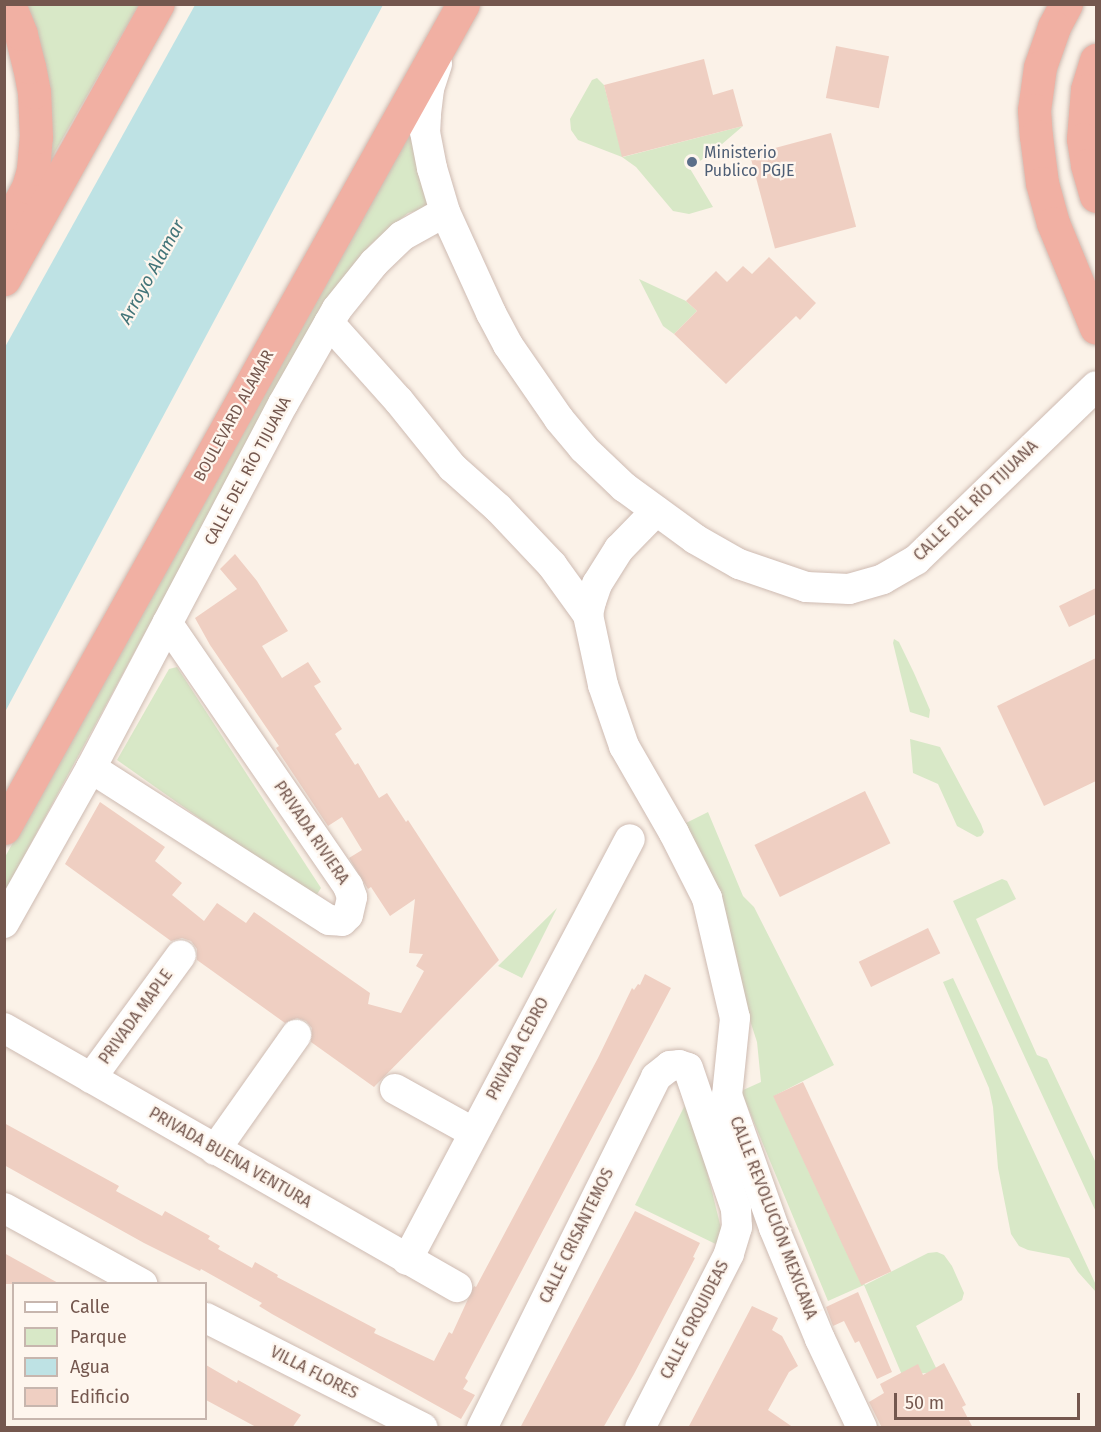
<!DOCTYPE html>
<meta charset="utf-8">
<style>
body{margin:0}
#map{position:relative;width:1101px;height:1432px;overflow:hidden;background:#fbf2e8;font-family:"Fira Sans",sans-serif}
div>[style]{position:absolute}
.green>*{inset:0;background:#d8e8c7}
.water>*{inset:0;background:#bee2e4}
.building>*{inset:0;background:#efcfc2;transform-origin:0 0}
.roads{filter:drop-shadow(0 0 2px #cebbb2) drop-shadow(0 0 2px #cebbb2)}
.minor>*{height:30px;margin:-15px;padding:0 15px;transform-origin:15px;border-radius:15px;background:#fff}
.highway>*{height:33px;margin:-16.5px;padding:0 16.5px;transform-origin:16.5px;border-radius:16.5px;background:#f1b0a3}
.dots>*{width:16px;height:16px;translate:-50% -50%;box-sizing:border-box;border:3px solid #fef6ee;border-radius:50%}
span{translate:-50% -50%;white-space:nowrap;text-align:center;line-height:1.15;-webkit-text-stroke:4.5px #fef6ee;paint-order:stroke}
.service-label{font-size:16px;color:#4e5e75}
.left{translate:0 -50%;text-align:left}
.street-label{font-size:16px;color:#74574e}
.water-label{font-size:18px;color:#427478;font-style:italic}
.frame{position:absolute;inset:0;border:6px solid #74574e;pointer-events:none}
.legend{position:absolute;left:12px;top:1282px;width:195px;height:138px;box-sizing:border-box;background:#fef6ee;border:2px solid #c7b6ae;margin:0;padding:8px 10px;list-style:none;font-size:18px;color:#74574e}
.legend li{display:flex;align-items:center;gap:12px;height:30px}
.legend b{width:30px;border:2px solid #c7b6ae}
.scale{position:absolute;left:894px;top:1393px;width:186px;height:27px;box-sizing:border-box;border:3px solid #74574e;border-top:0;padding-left:8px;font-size:18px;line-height:21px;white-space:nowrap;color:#74574e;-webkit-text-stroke:4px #fef6ee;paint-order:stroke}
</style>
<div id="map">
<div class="green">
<div style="clip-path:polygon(21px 5px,139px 5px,40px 178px)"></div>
<div style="clip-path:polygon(597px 78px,604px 85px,623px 157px,743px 126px,707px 157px,689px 167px,713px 207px,689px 214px,673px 211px,636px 167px,622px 157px,578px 140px,571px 130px,570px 119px,592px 80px)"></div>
<div style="clip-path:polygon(413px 113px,436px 206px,408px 213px,370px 245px,306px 336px,5px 891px,5px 857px)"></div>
<div style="clip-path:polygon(639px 279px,686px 301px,697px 311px,674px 334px,663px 326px)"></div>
<div style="clip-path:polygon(894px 639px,899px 642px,914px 673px,930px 710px,929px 718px,910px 712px,893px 643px)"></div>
<div style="clip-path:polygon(177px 667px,321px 888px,314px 899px,117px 760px,169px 669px)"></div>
<div style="clip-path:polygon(910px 739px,940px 747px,981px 824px,984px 832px,981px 836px,977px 837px,957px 826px,938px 784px,913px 773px)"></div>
<div style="clip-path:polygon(708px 812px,743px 896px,754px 907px,834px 1065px,774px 1096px,865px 1285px,928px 1253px,937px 1252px,944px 1255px,952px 1266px,964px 1293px,962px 1300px,916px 1326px,938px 1372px,902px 1375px,864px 1285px,828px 1301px,741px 1091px,761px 1082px,757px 1042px,686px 823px)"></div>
<div style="clip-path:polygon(1002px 879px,1007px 881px,1016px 899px,976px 919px,1037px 1055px,1047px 1059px,1096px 1163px,1096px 1212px,953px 901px)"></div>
<div style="clip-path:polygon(557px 908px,522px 978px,498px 966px)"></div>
<div style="clip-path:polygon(953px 978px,1096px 1285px,1096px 1292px,1078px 1272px,1069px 1258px,1028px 1250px,1019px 1246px,1011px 1234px,998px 1168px,993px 1107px,989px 1088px,943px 982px)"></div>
<div style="clip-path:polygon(689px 1097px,726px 1249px,635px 1205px)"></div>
</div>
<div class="water">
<div style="clip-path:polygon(195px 5px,383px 5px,5px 712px,5px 347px)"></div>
</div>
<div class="building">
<div style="left:836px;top:46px;width:54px;height:53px;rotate:11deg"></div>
<div style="clip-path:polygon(704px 59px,713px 95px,733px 89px,743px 126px,622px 157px,604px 85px)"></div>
<div style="left:831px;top:133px;width:97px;height:84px;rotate:75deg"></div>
<div style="clip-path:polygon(769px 257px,816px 303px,800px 320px,796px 316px,726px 384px,674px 334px,697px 311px,686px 301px,716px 271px,727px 282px,743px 266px,752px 274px)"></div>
<div style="clip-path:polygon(235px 554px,257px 581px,288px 631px,262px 646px,282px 678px,308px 662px,321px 682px,314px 686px,342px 729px,335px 734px,355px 765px,358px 763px,379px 798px,387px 793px,406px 822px,408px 820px,499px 960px,374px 1087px,311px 1042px,312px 1028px,306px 1021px,297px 1018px,285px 1023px,197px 960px,197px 949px,191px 941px,182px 938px,171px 941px,65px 864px,100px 802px,165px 847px,155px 861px,182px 883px,172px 895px,204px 921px,217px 903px,246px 923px,254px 912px,370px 993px,368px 1004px,401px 1013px,424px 971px,416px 966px,423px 954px,409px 953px,415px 899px,390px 916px,371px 887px,368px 889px,349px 858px,362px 850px,342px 817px,328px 826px,276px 748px,279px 746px,210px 645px,195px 618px,237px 589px,220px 569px)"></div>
<div style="clip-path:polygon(1096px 588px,1096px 614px,1069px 627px,1059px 606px)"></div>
<div style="clip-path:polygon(1096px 658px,1096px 781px,1044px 806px,997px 706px)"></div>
<div style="left:865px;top:791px;width:58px;height:123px;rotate:64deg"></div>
<div style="left:928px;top:928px;width:28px;height:77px;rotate:64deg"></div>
<div style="clip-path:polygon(645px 974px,671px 988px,465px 1378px,468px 1381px,463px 1389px,475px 1395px,461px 1419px,272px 1314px,259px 1306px,262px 1303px,201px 1269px,200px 1271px,144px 1243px,4px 1165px,4px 1123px,119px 1186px,116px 1191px,162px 1216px,165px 1211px,210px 1236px,208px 1239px,220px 1246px,218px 1249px,252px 1268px,255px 1262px,278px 1275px,277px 1277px,376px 1329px,374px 1333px,434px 1361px,449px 1332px,452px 1334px,474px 1286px,476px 1287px,598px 1058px,632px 988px,634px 990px,638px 984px,640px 985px)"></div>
<div style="left:803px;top:1082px;width:209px;height:33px;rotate:65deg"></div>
<div style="clip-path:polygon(635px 1211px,700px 1243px,693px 1257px,695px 1258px,634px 1374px,603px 1428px,520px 1428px)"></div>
<div style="clip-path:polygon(4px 1253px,60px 1284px,4px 1284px)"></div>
<div style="clip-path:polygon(858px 1292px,892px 1372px,877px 1379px,859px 1341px,855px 1343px,844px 1321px,833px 1326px,826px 1307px)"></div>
<div style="clip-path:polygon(752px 1306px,778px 1318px,772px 1330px,782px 1336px,798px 1366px,789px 1372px,768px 1410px,794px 1428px,688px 1428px)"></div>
<div style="clip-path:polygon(944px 1363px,966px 1405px,962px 1407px,973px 1428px,882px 1428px,869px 1402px,884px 1393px,880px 1384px,918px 1364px,923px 1375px)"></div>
<div style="clip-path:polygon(206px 1365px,237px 1383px,238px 1380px,301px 1415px,292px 1428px,258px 1428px,206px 1400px)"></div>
</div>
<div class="roads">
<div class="minor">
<div style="left:437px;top:64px;width:26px;rotate:108deg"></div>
<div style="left:429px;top:89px;width:26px;rotate:97deg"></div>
<div style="left:426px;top:115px;width:17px;rotate:93deg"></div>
<div style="left:425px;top:132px;width:37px;rotate:79deg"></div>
<div style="left:432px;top:168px;width:46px;rotate:73.5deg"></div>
<div style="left:445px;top:212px;width:111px;rotate:65.5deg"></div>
<div style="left:491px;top:313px;width:36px;rotate:62deg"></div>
<div style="left:508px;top:345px;width:90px;rotate:55.4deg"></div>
<div style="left:559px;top:419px;width:38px;rotate:50deg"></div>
<div style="left:583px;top:448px;width:57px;rotate:43.6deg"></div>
<div style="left:624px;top:487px;width:88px;rotate:36.2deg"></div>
<div style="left:695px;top:539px;width:51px;rotate:29.6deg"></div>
<div style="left:739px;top:564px;width:71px;rotate:18.9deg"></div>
<div style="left:806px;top:587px;width:43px;rotate:2.7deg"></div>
<div style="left:849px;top:589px;width:35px;rotate:-16deg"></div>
<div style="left:883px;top:579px;width:38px;rotate:-30deg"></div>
<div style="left:916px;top:560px;width:250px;rotate:-44deg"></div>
<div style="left:329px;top:323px;width:105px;rotate:48.1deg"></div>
<div style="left:399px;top:401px;width:85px;rotate:51.2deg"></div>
<div style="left:452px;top:467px;width:62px;rotate:41.7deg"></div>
<div style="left:498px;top:508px;width:79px;rotate:46.5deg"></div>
<div style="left:552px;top:565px;width:62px;rotate:54.2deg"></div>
<div style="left:656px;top:511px;width:53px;rotate:134.2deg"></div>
<div style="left:619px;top:549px;width:41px;rotate:122.2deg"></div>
<div style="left:597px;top:584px;width:18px;rotate:109deg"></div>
<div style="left:591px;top:601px;width:14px;rotate:102deg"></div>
<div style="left:588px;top:615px;width:72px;rotate:77.9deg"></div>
<div style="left:603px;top:685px;width:65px;rotate:71deg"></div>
<div style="left:624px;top:746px;width:100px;rotate:60.1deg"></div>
<div style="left:674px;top:833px;width:73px;rotate:63.1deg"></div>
<div style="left:707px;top:898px;width:123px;rotate:76.9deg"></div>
<div style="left:735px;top:1018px;width:77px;rotate:95.9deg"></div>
<div style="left:727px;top:1095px;width:141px;rotate:70.5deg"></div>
<div style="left:774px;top:1228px;width:120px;rotate:67.5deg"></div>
<div style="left:820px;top:1339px;width:98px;rotate:64.7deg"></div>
<div style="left:91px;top:768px;width:282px;rotate:32.6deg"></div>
<div style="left:329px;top:920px;width:13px;rotate:4deg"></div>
<div style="left:342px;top:921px;width:8px;rotate:-45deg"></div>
<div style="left:348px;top:915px;width:18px;rotate:-77deg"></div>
<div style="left:352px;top:897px;width:12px;rotate:-110deg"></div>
<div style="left:348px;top:886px;width:319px;rotate:-124.5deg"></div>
<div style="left:4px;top:923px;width:178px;rotate:-60.7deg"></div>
<div style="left:91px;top:768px;width:412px;rotate:-62.2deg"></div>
<div style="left:283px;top:404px;width:109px;rotate:-60.4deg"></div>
<div style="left:337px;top:309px;width:59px;rotate:-51.2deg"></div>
<div style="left:374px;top:263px;width:39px;rotate:-44deg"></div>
<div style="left:402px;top:236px;width:49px;rotate:-29.2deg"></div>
<div style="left:4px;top:1028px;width:522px;rotate:29.76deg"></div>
<div style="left:91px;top:1078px;width:152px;rotate:-53.8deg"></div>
<div style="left:395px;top:1089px;width:89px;rotate:28.9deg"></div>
<div style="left:215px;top:1150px;width:141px;rotate:-54.8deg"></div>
<div style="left:4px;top:1208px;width:158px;rotate:28.8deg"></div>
<div style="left:407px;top:1260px;width:476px;rotate:-62.1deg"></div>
<div style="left:206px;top:1318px;width:243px;rotate:26.9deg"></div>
<div style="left:482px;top:1428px;width:392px;rotate:-63.6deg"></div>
<div style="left:656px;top:1077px;width:18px;rotate:-38deg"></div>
<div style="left:670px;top:1066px;width:9px;rotate:-6deg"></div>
<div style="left:679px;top:1065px;width:9px;rotate:18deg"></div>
<div style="left:688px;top:1068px;width:149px;rotate:71.2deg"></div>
<div style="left:736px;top:1209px;width:18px;rotate:87deg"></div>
<div style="left:737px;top:1227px;width:28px;rotate:107deg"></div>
<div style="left:729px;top:1254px;width:195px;rotate:117.1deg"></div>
</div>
<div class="highway">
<div style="left:1066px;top:4px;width:26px;rotate:118deg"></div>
<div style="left:1054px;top:27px;width:42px;rotate:109.3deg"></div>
<div style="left:1040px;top:67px;width:43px;rotate:97.9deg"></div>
<div style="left:1034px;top:110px;width:26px;rotate:86deg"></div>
<div style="left:1036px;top:136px;width:47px;rotate:82.7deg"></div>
<div style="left:1042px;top:183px;width:41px;rotate:74.6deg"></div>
<div style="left:1053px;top:223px;width:113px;rotate:67.7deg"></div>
<div style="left:1096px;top:60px;width:31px;rotate:107deg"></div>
<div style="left:1087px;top:90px;width:49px;rotate:94.7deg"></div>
<div style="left:1083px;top:139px;width:26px;rotate:81deg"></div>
<div style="left:1087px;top:165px;width:32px;rotate:74deg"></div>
<div style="left:4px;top:231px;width:50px;rotate:-61.4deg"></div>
<div style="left:28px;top:187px;width:19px;rotate:-74deg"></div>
<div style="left:33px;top:169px;width:32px;rotate:-85deg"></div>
<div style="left:36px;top:137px;width:45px;rotate:-92.5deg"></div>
<div style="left:34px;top:92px;width:25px;rotate:-101deg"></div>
<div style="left:29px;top:67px;width:34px;rotate:-104deg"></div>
<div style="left:21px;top:34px;width:32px;rotate:-112deg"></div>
<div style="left:4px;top:279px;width:315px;rotate:-60.8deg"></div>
<div style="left:4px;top:828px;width:943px;rotate:-60.88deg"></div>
</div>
</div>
<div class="dots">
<div style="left:692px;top:162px;background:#5c6f8a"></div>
</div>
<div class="service-label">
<span class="left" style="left:704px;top:162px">Ministerio<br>Publico PGJE</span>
</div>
<div class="street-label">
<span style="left:234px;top:416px;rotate:-61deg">BOULEVARD ALAMAR</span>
<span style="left:248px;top:471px;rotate:-62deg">CALLE DEL RÍO TIJUANA</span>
<span style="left:976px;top:501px;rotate:-44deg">CALLE DEL RÍO TIJUANA</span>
<span style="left:311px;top:833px;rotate:56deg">PRIVADA RIVIERA</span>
<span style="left:136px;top:1017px;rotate:-54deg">PRIVADA MAPLE</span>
<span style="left:518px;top:1049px;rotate:-62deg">PRIVADA CEDRO</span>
<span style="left:230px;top:1158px;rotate:30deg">PRIVADA BUENA VENTURA</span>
<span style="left:773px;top:1218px;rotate:69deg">CALLE REVOLUCIÓN MEXICANA</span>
<span style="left:577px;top:1236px;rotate:-64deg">CALLE CRISANTEMOS</span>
<span style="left:695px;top:1320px;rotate:-63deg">CALLE ORQUIDEAS</span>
<span style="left:314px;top:1373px;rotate:27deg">VILLA FLORES</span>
</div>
<div class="water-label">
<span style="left:152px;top:272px;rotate:-61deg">Arroyo Alamar</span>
</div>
<div class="frame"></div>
<ul class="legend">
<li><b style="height:8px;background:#fff"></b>Calle</li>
<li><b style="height:16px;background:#d8e8c7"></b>Parque</li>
<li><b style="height:16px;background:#bee2e4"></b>Agua</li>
<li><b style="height:16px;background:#efcfc2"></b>Edificio</li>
</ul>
<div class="scale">50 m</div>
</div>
